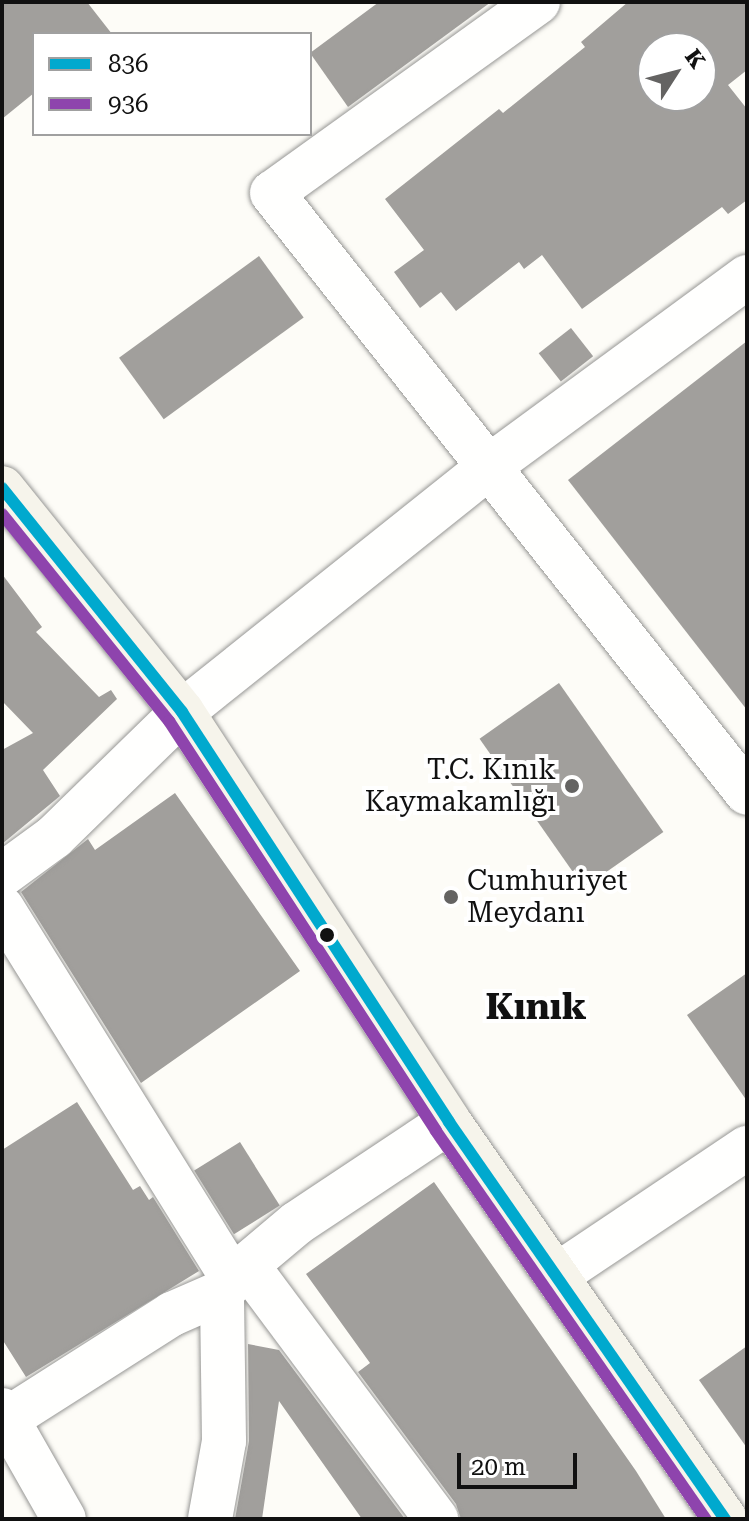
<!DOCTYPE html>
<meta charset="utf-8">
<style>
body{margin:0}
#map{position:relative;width:749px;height:1521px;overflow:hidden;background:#fdfcf7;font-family:"Roboto Serif",serif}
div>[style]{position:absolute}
.building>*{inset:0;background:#a19f9c;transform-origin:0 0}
.roads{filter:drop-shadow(0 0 2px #979795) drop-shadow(0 0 2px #979795)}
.minor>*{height:44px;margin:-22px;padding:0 22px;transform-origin:22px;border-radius:22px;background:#fffffe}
.tertiary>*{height:44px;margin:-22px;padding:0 22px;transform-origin:22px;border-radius:22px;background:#fffffe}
.secondary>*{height:44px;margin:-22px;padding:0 22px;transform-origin:22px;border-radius:22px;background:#f6f4eb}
.bus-1>*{height:12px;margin:-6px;padding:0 6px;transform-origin:6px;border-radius:6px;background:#00a9ce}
.bus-2>*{height:12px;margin:-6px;padding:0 6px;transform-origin:6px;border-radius:6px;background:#8e44ad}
.dots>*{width:22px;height:22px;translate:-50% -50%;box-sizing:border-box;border:4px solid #fff;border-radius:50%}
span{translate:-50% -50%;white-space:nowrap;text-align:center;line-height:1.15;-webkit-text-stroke:8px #fff;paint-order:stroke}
.poi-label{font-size:28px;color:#111}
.right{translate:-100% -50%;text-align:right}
.left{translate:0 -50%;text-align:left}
.district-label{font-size:36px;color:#111;font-weight:700}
.frame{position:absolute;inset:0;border:4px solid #111;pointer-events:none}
.legend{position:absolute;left:32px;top:32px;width:280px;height:104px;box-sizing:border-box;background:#fff;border:2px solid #a0a0a0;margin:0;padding:10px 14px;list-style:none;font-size:24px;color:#111}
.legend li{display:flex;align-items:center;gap:16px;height:40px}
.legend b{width:40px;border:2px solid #a0a0a0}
.north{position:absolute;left:637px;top:32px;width:80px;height:80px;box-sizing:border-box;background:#fff;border:2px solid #a0a0a0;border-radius:50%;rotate:54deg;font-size:22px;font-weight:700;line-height:32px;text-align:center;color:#111}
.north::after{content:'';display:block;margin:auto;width:28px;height:36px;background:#646362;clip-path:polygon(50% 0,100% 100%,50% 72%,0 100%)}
.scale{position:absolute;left:457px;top:1453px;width:120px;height:36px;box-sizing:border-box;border:4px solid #111;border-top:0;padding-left:10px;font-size:24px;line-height:28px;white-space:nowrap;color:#111;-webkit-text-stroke:6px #fff;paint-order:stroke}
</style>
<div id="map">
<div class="building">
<div style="clip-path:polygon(2px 2px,87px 2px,112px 34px,34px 34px,34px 93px,2px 119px)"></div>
<div style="clip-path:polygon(379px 2px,491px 2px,348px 107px,310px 53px)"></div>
<div style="clip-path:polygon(evenodd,628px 2px,747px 2px,747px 70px,728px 85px,747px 109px,747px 200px,728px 214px,722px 207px,582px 309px,542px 255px,524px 269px,519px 262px,456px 311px,441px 292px,420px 308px,394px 272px,424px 250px,385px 199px,499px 109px,503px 113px,585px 47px,581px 42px,628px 2px,653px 48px,701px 48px,701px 96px,653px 96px,653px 48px)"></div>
<div style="left:259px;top:256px;width:76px;height:173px;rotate:54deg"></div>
<div style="left:571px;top:328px;width:36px;height:41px;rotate:52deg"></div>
<div style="clip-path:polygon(747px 341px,747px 710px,568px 480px)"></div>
<div style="clip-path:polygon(2px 574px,42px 627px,36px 632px,99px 697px,111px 690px,117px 699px,43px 770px,60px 796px,2px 844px,2px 750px,33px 733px,2px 701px)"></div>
<div style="left:559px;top:683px;width:182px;height:97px;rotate:55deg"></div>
<div style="clip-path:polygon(175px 793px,300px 971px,141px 1083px,21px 892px,88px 839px,95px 850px)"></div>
<div style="clip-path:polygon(747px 973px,747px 1101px,687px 1015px)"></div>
<div style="clip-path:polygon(77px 1102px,133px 1190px,140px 1186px,149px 1200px,153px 1197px,199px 1271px,26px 1377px,2px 1339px,2px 1150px)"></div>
<div style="left:240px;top:1142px;width:75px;height:54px;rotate:58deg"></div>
<div style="clip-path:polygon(434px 1182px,636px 1471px,666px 1519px,461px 1519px,456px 1504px,358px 1372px,370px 1363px,306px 1274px)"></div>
<div style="clip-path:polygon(248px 1344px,279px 1350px,405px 1519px,362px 1519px,279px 1401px,262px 1519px,235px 1519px,249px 1441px)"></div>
<div style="clip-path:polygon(747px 1346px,747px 1448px,699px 1380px)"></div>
</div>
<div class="roads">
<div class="minor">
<div style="left:538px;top:2px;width:327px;rotate:144.3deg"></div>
<div style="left:272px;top:193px;width:765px;rotate:51.63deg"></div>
<div style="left:2px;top:875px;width:64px;rotate:-36.2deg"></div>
<div style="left:54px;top:837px;width:179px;rotate:-44.3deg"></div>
<div style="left:2px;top:908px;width:438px;rotate:58.1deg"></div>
<div style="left:247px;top:1265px;width:317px;rotate:53.3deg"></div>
<div style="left:557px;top:1275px;width:229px;rotate:-33.8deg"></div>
<div style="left:2px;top:1410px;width:125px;rotate:60.4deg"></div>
<div style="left:7px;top:1419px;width:196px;rotate:-32.5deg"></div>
<div style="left:172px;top:1314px;width:55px;rotate:-23.7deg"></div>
</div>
<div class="tertiary">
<div style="left:182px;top:712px;width:396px;rotate:-38.6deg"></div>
<div style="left:491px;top:465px;width:318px;rotate:-36.3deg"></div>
<div style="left:210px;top:1519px;width:79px;rotate:-79.8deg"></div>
<div style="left:224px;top:1441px;width:149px;rotate:-90.8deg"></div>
<div style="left:222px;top:1292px;width:37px;rotate:-47deg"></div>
<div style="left:247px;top:1265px;width:65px;rotate:-40deg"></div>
<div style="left:297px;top:1223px;width:182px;rotate:-33.6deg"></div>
</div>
<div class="secondary">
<div style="left:2px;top:488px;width:287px;rotate:51.2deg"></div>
<div style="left:182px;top:712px;width:489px;rotate:56.9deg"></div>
<div style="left:449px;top:1122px;width:484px;rotate:55.2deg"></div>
</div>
</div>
<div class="bus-1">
<div style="left:2px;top:488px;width:287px;rotate:51.2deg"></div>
<div style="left:182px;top:712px;width:489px;rotate:56.9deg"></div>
<div style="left:449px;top:1122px;width:484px;rotate:55.2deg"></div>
</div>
<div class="bus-2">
<div style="left:2px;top:514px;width:266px;rotate:51.1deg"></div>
<div style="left:169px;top:721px;width:489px;rotate:56.9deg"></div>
<div style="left:436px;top:1131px;width:473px;rotate:55.2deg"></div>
</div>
<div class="dots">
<div style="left:572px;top:786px;background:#646362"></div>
<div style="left:451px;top:897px;background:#646362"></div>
<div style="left:327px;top:935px;background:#111"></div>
</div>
<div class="poi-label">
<span class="right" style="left:556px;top:786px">T.C. Kınık<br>Kaymakamlığı</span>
<span class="left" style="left:467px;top:897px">Cumhuriyet<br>Meydanı</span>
</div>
<div class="district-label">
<span style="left:536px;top:1008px">Kınık</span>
</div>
<div class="frame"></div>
<ul class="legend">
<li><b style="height:10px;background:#00a9ce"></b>836</li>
<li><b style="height:10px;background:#8e44ad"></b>936</li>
</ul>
<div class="north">K</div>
<div class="scale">20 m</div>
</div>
